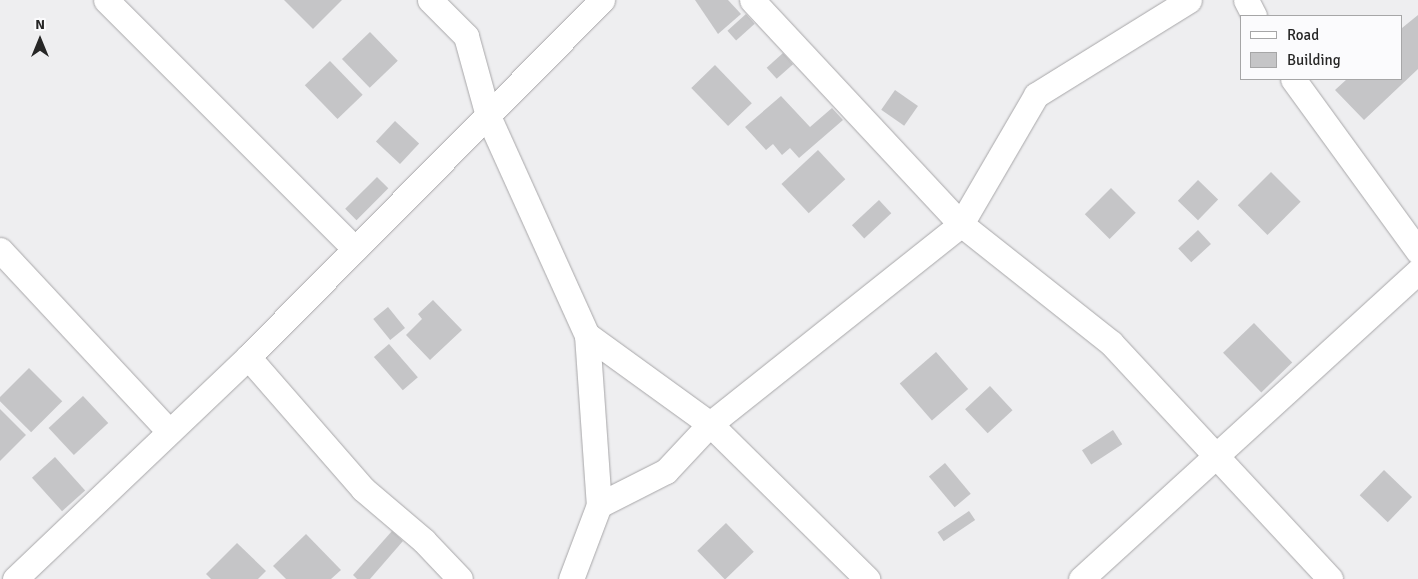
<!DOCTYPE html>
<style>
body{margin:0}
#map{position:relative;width:1418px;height:579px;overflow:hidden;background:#eeeef0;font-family:Signika,sans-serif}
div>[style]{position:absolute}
.building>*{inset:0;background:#c5c5c7;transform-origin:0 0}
.roads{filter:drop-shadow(0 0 1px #a7a6a8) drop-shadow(0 0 1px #a7a6a8)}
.minor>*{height:25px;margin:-12.5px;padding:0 12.5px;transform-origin:12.5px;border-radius:12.5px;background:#fff}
span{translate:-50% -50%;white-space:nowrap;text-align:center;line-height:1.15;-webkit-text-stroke:5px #fbfbfd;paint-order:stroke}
.legend{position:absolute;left:1240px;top:15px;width:162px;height:65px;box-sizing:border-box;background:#fbfbfd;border:1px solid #a6a6a7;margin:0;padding:6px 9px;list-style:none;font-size:15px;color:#262626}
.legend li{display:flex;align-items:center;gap:10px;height:25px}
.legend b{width:25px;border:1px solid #a6a6a7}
.north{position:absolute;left:15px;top:15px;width:50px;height:50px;-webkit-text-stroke:4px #fbfbfd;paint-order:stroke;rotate:0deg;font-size:14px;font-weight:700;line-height:20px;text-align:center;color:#262626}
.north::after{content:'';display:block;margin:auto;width:18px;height:22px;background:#262626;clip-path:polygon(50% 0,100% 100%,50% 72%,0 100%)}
</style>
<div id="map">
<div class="building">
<div style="clip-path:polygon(284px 0,342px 0,313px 29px)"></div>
<div style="clip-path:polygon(695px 0,728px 0,741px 14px,718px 34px)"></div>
<div style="left:746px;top:14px;width:13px;height:25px;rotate:48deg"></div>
<div style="clip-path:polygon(1418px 15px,1418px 69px,1364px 120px,1335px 90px,1347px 79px,1402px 79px,1402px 28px)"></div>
<div style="left:370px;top:32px;width:40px;height:39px;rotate:46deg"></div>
<div style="left:783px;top:53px;width:15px;height:22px;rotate:48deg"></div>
<div style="left:330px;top:61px;width:47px;height:35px;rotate:46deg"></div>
<div style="left:715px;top:65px;width:53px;height:33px;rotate:46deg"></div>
<div style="left:895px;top:90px;width:28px;height:24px;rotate:35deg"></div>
<div style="clip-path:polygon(781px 96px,810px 127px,832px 108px,843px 120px,799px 158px,790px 148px,782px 155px,773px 144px,766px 150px,745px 127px)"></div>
<div style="left:395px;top:121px;width:33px;height:28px;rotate:43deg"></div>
<div style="left:818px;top:150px;width:40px;height:50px;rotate:47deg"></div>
<div style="left:1271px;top:172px;width:42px;height:47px;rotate:45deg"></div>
<div style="left:377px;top:177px;width:16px;height:45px;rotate:45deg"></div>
<div style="left:1198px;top:180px;width:28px;height:29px;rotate:44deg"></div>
<div style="left:1111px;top:188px;width:35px;height:37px;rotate:45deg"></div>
<div style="left:879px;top:200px;width:18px;height:37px;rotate:47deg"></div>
<div style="left:1198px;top:230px;width:19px;height:27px;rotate:47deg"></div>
<div style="clip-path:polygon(433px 300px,462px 330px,430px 360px,406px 335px,422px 319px,418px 314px)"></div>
<div style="left:388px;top:307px;width:27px;height:19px;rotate:51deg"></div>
<div style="left:1254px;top:323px;width:55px;height:43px;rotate:46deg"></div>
<div style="left:389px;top:344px;width:44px;height:20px;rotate:49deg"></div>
<div style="left:936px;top:352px;width:49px;height:48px;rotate:49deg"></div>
<div style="left:29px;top:368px;width:47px;height:44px;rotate:45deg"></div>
<div style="left:990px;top:386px;width:33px;height:34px;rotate:47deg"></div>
<div style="left:83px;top:396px;width:37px;height:47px;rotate:47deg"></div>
<div style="clip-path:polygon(0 409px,26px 435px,0 461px)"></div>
<div style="left:1113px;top:430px;width:17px;height:37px;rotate:57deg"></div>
<div style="left:55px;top:457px;width:45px;height:31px;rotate:48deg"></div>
<div style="left:945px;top:463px;width:40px;height:21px;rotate:50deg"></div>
<div style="left:1384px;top:470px;width:39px;height:35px;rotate:44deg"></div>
<div style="left:969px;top:511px;width:11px;height:38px;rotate:56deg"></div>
<div style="left:726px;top:523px;width:40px;height:40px;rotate:46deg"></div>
<div style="clip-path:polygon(392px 531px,403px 541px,370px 579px,357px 579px,353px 575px)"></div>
<div style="clip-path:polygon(306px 534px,341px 570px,331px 579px,286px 579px,273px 566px)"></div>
<div style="clip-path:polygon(237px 543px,266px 571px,258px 579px,211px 579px,206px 574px)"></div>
</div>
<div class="roads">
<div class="minor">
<div style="left:106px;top:0;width:352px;rotate:45deg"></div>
<div style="left:430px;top:0;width:51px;rotate:45deg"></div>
<div style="left:466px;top:36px;width:83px;rotate:74.6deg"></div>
<div style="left:488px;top:116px;width:240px;rotate:65.7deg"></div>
<div style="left:587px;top:335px;width:170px;rotate:86deg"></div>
<div style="left:599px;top:505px;width:79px;rotate:110.7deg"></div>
<div style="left:752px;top:0;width:306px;rotate:47deg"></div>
<div style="left:961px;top:224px;width:191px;rotate:38.4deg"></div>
<div style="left:1111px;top:343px;width:322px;rotate:47.1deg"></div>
<div style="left:1246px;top:0;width:18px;rotate:63deg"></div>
<div style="left:1293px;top:79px;width:213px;rotate:54deg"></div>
<div style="left:0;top:250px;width:248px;rotate:47deg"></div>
<div style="left:587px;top:335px;width:152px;rotate:35.9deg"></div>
<div style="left:710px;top:424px;width:221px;rotate:44.6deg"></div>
<div style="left:248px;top:357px;width:175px;rotate:48.9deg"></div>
<div style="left:363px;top:489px;width:80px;rotate:40.4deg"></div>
<div style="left:424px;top:541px;width:52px;rotate:46.5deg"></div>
<div style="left:599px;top:505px;width:75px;rotate:-26.9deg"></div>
<div style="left:666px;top:471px;width:64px;rotate:-46.9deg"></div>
<div style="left:710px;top:424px;width:321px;rotate:-38.5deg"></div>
<div style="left:961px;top:224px;width:149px;rotate:-59.8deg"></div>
<div style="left:1036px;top:95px;width:180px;rotate:-31.8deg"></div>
<div style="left:15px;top:579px;width:322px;rotate:-43.6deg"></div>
<div style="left:248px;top:357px;width:503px;rotate:-45.24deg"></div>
<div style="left:1081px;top:579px;width:457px;rotate:-42.4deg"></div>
</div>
</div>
<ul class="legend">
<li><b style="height:6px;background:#fff"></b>Road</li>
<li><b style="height:14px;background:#c5c5c7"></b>Building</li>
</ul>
<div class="north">N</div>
</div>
